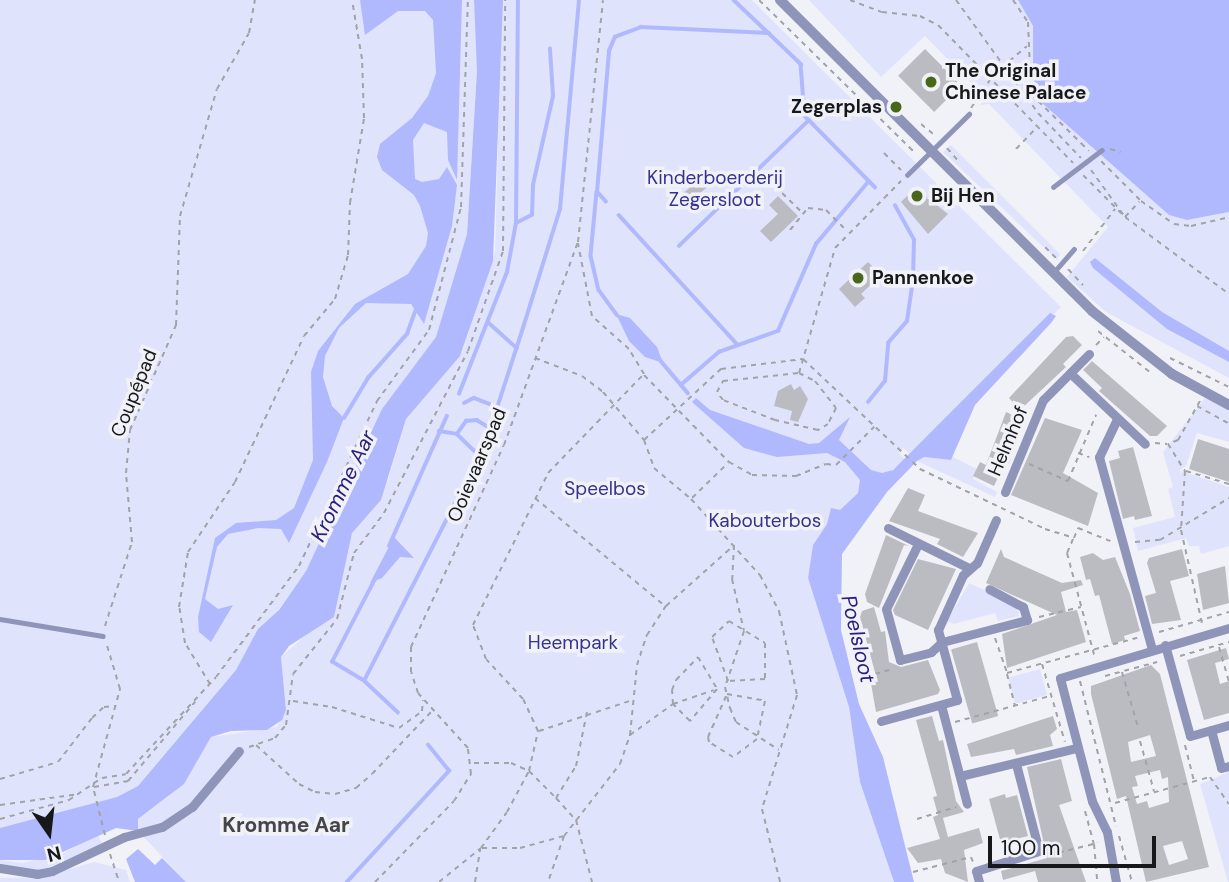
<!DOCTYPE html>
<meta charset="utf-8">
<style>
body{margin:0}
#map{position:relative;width:1229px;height:882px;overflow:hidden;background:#f1f2f8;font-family:"DM Sans",sans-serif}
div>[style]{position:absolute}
.green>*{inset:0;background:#e0e3fc;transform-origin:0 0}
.water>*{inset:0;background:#b0b9fd}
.stream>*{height:3.5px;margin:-1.75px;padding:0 1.75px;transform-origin:1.75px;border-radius:1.75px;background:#b0b9fd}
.building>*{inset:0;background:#bbbcc2;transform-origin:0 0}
.path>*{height:2px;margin-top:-1px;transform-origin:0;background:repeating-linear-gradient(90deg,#a2a3a7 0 5px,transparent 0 10px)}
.service>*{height:4.5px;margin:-2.25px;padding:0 2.25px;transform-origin:2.25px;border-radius:2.25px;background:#8f94b9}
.minor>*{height:9px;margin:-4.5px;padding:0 4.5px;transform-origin:4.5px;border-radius:4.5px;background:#8f94b9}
.tertiary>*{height:10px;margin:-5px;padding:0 5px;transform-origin:5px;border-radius:5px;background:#8f94b9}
.dots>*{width:19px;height:19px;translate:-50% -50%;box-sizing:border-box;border:4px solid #f1f2f8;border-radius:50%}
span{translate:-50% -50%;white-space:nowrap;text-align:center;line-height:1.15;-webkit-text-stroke:7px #f1f2f8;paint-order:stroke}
.poi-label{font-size:19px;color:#17181a;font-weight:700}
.left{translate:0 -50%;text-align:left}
.right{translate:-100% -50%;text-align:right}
.park-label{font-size:19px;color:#363291}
.street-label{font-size:19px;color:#17181a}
.water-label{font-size:21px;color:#29207f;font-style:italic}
.neighbourhood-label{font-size:21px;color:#444449;font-weight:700}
.north{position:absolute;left:14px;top:798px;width:70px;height:70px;-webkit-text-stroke:5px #f1f2f8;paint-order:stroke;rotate:166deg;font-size:19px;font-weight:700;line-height:28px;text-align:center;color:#17181a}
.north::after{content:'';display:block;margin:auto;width:24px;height:32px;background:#17181a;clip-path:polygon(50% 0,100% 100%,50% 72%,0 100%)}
.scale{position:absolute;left:988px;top:836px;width:168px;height:32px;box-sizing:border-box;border:4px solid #17181a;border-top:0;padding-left:9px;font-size:21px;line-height:24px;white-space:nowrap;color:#17181a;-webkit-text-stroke:5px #f1f2f8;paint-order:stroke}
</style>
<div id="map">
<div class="green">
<div style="clip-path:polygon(0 0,474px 0,478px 57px,467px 234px,436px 337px,353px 471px,306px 571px,236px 670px,138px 786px,117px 797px,0 829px)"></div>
<div style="clip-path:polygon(502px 0,752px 0,1061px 307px,915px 448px,909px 453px,903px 448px,899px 453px,905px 459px,827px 524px,813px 545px,808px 578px,849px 707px,860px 782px,894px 882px,186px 882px,138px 831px,138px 819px,169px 796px,211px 737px,277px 727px,286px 710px,281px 657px,309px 632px,341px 569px,352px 533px,388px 480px,406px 419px,462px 352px,495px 251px)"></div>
<div style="clip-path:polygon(809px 0,1018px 0,1033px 26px,1033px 78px,1042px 103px,1169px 215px,1188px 220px,1229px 212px,1229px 378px,1106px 312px,1067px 277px,1108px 227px,989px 104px,980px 105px,986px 98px,925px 36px,881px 77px)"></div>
<div style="clip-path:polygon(951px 145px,1060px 254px,1057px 260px,943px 152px)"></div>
<div style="clip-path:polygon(1205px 398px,1229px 409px,1229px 442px,1197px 433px,1186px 466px,1180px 470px,1181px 476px,1181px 471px,1229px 487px,1229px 546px,1201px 554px,1199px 546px,1189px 546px,1186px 538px,1138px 551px,1133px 528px,1175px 517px,1168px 489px,1173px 487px,1163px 452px)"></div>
<div style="clip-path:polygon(924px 457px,951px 460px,953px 457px,977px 469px,973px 479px,997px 492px,995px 497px,917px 461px)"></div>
<div style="clip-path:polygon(969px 583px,1017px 605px,1019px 616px,998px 621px,995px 613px,954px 624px,947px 621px)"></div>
<div style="left:1040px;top:669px;width:27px;height:33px;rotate:75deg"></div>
<div style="clip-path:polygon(1229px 772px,1229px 882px,1228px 882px,1200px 784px)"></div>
<div style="clip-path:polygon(98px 834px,102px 844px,50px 867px,33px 871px,0 868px,0 860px,22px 863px,62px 854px)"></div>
<div style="clip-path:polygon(94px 862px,126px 870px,130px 882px,0 882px,0 878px,43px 877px)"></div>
</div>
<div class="water">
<div style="clip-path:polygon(360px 0,462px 0,457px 180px,448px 160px,447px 132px,424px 123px,413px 140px,415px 179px,422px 182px,439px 179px,447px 167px,457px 185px,452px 226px,424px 324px,411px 304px,366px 303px,339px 328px,325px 356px,323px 377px,332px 406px,344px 418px,327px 462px,289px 543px,281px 529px,258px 528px,228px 534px,217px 547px,205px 599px,218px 609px,233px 605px,211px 642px,199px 632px,198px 617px,215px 538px,236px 523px,276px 520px,294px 508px,313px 460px,311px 372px,318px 351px,355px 304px,408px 274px,426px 246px,428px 233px,420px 206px,414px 195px,382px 170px,377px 157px,380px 144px,412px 118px,428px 96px,436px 73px,433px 20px,425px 11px,398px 11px,365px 35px)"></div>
<div style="clip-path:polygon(474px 0,503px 0,493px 261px,460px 356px,406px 419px,381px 500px,352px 533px,334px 617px,289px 646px,281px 657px,286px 710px,282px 720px,267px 730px,231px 731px,211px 737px,184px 784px,138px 819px,138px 831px,116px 828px,45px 860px,0 860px,0 828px,117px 797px,138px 786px,236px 670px,258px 629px,279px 610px,306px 571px,382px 409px,436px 337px,467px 234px,477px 71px)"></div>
<div style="clip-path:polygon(1018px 0,1229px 0,1229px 212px,1187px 220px,1169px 215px,1042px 103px,1033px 78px,1033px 26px)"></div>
<div style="clip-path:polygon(1095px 258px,1162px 312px,1229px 351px,1229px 362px,1167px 329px,1093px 268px,1090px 262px)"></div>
<div style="clip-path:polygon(1050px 313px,1056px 316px,1051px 323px,975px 405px,951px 460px,924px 457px,917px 461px,887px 492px,842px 554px,841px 630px,859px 704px,883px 757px,914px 882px,894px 882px,860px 782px,849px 707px,808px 578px,813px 545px,827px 524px,831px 508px,840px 510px,858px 493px,860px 480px,845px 462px,827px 453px,777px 457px,744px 448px,692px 402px,696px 398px,710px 410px,809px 444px,819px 443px,850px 417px,839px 440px,871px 470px,882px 473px,893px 470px)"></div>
<div style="clip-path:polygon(616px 314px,630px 318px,657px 347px,663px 363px,645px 357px,629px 341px)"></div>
<div style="clip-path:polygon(394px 537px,414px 558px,400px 557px,382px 578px,370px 583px)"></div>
<div style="clip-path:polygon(138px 849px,155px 865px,162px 858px,186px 882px,135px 882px,126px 859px)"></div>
</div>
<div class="stream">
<div style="left:734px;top:0;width:93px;rotate:43.7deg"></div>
<div style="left:801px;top:64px;width:52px;rotate:85.6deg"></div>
<div style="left:805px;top:116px;width:100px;rotate:45.4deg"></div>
<div style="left:597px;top:192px;width:142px;rotate:-85.1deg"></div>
<div style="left:609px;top:51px;width:15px;rotate:-67deg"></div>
<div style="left:615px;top:37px;width:28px;rotate:-21deg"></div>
<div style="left:641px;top:27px;width:128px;rotate:2.7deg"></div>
<div style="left:606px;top:202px;width:13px;rotate:-132deg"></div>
<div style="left:597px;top:192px;width:64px;rotate:95.4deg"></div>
<div style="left:591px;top:256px;width:35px;rotate:77deg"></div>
<div style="left:599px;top:290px;width:31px;rotate:54deg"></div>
<div style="left:619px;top:215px;width:176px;rotate:47.5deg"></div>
<div style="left:516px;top:223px;width:18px;rotate:-27deg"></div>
<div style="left:532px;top:215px;width:30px;rotate:-88deg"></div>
<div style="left:533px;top:185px;width:91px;rotate:-77.3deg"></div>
<div style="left:553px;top:96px;width:47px;rotate:-93.7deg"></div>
<div style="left:679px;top:246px;width:180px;rotate:-44.1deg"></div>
<div style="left:488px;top:322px;width:39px;rotate:42deg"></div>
<div style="left:661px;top:361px;width:42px;rotate:49.8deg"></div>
<div style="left:683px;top:383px;width:48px;rotate:-40.7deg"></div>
<div style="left:719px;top:352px;width:63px;rotate:-19.6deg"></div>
<div style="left:778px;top:331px;width:95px;rotate:-66.4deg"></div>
<div style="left:816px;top:244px;width:82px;rotate:-49.9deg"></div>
<div style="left:459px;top:394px;width:131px;rotate:-68.5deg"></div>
<div style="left:507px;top:272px;width:50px;rotate:-79.6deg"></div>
<div style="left:516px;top:223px;width:223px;rotate:-89.5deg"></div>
<div style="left:868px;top:402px;width:27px;rotate:-51deg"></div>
<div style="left:885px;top:381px;width:38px;rotate:-85deg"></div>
<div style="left:888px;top:343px;width:29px;rotate:-49deg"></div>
<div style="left:907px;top:321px;width:41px;rotate:-81.7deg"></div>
<div style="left:913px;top:280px;width:40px;rotate:-88.6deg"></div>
<div style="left:914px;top:240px;width:39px;rotate:-119deg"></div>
<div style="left:464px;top:403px;width:11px;rotate:-27deg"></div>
<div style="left:474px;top:398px;width:25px;rotate:21deg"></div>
<div style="left:344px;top:418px;width:47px;rotate:-59deg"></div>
<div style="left:368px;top:378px;width:59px;rotate:-48.4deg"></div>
<div style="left:407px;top:334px;width:29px;rotate:-70deg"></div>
<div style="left:439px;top:431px;width:18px;rotate:9deg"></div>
<div style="left:457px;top:434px;width:30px;rotate:44deg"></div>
<div style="left:457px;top:434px;width:16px;rotate:-55deg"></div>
<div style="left:466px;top:421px;width:11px;rotate:-5deg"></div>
<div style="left:477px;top:420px;width:15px;rotate:32deg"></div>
<div style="left:389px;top:546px;width:142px;rotate:-66deg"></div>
<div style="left:364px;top:681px;width:37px;rotate:-149deg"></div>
<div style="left:332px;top:662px;width:93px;rotate:-62.6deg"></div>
<div style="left:398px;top:713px;width:47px;rotate:-136.7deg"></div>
<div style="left:364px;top:681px;width:265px;rotate:-62.9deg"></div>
<div style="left:485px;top:445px;width:123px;rotate:-72deg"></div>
<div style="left:523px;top:328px;width:125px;rotate:-72.7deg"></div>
<div style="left:560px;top:209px;width:210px;rotate:-84.8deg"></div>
<div style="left:347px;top:882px;width:151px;rotate:-47.4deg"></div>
<div style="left:449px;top:771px;width:33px;rotate:-129deg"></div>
</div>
<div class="building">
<div style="left:925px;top:49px;width:51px;height:38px;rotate:45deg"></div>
<div style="left:710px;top:170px;width:11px;height:36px;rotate:49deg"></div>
<div style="clip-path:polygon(915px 188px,948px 214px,928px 234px,901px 202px)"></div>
<div style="clip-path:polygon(778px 196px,798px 216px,771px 242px,760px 231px,778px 214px,769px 205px)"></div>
<div style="clip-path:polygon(868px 262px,881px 275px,861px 294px,865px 298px,855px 307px,839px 289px)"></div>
<div style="clip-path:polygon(1073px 336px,1082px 345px,1063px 364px,1066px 367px,1020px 410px,1009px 398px,1066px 337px)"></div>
<div style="clip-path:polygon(1092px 361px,1167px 426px,1157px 436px,1150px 436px,1099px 391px,1102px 388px,1083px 370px)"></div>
<div style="clip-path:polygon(791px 384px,794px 390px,800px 386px,808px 399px,798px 422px,790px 420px,792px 411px,774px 406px,778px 391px)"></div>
<div style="clip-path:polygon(1006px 412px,1019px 418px,1012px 425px,1020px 428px,1009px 464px,1005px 462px,994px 486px,973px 476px,980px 462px,986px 465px)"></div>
<div style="clip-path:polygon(1045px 418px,1082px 430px,1063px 473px,1098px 493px,1088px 526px,1011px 495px)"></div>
<div style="clip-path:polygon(1198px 439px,1229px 449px,1229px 482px,1189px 469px)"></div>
<div style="clip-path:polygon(1133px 447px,1152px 516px,1135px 520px,1134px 516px,1123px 519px,1109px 461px,1120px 458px,1118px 451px)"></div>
<div style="clip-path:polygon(908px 488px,925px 495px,918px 511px,978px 533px,963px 557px,937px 544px,940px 539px,889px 521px)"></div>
<div style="clip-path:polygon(886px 535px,909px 546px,904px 545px,879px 608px,867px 602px,865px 594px)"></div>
<div style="clip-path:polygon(1001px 549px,1004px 557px,1062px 583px,1081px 580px,1083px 585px,1061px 592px,1066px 612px,1077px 610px,1086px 642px,1007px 668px,1002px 634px,1057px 615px,986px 583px)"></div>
<div style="clip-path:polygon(1182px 549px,1189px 576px,1170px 581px,1181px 620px,1152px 624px,1145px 596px,1156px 593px,1147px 563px,1149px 558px)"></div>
<div style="clip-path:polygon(1093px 553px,1103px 560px,1115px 557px,1130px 594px,1140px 631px,1124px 636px,1125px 640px,1112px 644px,1099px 595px,1095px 596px,1090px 579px,1086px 580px,1080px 557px)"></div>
<div style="clip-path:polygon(918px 559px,956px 569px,928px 630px,895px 615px,893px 610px)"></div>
<div style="clip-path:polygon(1225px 566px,1229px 603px,1203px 610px,1197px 574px)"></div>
<div style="clip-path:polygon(874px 607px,881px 632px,885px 631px,889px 662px,901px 667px,928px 660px,940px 690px,938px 694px,876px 712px,870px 678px,876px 676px,860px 617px,862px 611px)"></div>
<div style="left:977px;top:642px;width:77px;height:27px;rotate:74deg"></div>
<div style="clip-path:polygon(1226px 648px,1229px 659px,1215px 663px,1220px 684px,1229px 681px,1229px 713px,1204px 720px,1187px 660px)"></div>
<div style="clip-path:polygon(evenodd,1151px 665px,1160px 674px,1209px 867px,1146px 882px,1126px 796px,1117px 799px,1091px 694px,1091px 686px,1151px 665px,1150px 735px,1156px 756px,1131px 762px,1128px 742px,1150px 735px,1151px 665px,1160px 770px,1162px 779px,1168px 777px,1169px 802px,1149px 808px,1147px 801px,1137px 804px,1132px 787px,1138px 786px,1135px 776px,1160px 770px,1151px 665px,1182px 841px,1188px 859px,1169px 865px,1163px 846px,1182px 841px)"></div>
<div style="clip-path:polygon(932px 716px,939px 741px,943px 740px,956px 801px,964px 812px,943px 818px,948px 837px,979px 828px,983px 843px,964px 850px,968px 882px,945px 873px,941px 859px,918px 863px,907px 848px,940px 839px,933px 817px,938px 815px,933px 797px,937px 796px,916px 720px)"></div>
<div style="clip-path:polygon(1053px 716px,1057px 729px,1050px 735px,1053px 746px,1016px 755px,1014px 749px,971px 757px,967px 744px)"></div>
<div style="clip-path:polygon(1061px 759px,1072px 801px,1059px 805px,1086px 882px,1038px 882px,1035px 871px,1003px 880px,1001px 871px,1047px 858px,1027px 767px)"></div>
<div style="clip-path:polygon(1005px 794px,1006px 798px,1017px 795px,1028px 836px,1001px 843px,989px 799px)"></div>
</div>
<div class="path">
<div style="left:759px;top:0;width:220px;rotate:44.4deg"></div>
<div style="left:850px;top:0;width:34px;rotate:21deg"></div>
<div style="left:882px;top:12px;width:38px;rotate:6deg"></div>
<div style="left:920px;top:16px;width:20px;rotate:27deg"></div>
<div style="left:938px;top:25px;width:193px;rotate:45.6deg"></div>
<div style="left:956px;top:0;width:140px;rotate:54deg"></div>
<div style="left:1038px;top:113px;width:62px;rotate:46.3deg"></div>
<div style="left:1013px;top:0;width:27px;rotate:56deg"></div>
<div style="left:1028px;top:22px;width:72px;rotate:87.6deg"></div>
<div style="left:1031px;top:94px;width:81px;rotate:44.5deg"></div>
<div style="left:971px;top:108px;width:41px;rotate:-55.9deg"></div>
<div style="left:994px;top:74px;width:43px;rotate:-40.3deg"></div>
<div style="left:921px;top:124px;width:19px;rotate:39deg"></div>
<div style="left:947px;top:148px;width:18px;rotate:49deg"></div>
<div style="left:1016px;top:149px;width:30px;rotate:-46deg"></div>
<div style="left:1110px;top:149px;width:11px;rotate:15deg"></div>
<div style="left:884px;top:153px;width:24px;rotate:45deg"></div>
<div style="left:1101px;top:161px;width:57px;rotate:45deg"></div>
<div style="left:1141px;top:201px;width:40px;rotate:34.9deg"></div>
<div style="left:1174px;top:224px;width:17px;rotate:7deg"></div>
<div style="left:1191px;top:226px;width:39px;rotate:-13deg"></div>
<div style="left:1091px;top:170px;width:58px;rotate:54.1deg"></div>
<div style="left:1125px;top:217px;width:21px;rotate:-47deg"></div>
<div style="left:1083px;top:175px;width:59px;rotate:45deg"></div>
<div style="left:1125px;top:217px;width:129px;rotate:36.5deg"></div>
<div style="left:782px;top:193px;width:28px;rotate:44deg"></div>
<div style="left:790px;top:230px;width:28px;rotate:-51deg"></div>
<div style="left:808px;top:208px;width:18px;rotate:6deg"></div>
<div style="left:826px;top:210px;width:30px;rotate:45deg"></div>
<div style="left:1045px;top:247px;width:16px;rotate:45deg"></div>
<div style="left:1083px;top:251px;width:53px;rotate:-52.7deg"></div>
<div style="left:1068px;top:269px;width:22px;rotate:47deg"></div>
<div style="left:1098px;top:331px;width:68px;rotate:38.4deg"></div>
<div style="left:1096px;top:345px;width:11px;rotate:-45deg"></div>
<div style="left:535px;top:358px;width:50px;rotate:21deg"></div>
<div style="left:582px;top:376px;width:26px;rotate:37deg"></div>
<div style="left:603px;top:392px;width:63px;rotate:49.5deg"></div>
<div style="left:644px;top:440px;width:30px;rotate:70deg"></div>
<div style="left:654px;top:468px;width:48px;rotate:40deg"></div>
<div style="left:691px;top:499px;width:103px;rotate:47.8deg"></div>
<div style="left:760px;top:575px;width:41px;rotate:62.2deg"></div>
<div style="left:779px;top:611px;width:86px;rotate:77.9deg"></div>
<div style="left:797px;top:695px;width:119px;rotate:107.1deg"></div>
<div style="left:762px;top:809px;width:75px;rotate:76.1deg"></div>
<div style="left:1170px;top:358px;width:66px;rotate:26.2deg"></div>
<div style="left:799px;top:373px;width:18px;rotate:27deg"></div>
<div style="left:815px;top:381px;width:34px;rotate:52deg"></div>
<div style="left:836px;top:408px;width:18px;rotate:117deg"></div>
<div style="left:828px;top:424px;width:12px;rotate:149deg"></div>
<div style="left:818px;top:430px;width:44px;rotate:-166.9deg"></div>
<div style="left:775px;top:420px;width:56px;rotate:-159deg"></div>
<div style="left:723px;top:400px;width:10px;rotate:-127deg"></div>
<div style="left:717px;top:392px;width:13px;rotate:-61deg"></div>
<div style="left:723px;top:381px;width:76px;rotate:-6deg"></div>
<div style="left:799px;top:373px;width:130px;rotate:-73.9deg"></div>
<div style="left:835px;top:248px;width:94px;rotate:-45.4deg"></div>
<div style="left:644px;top:375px;width:122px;rotate:45.7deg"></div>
<div style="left:729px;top:462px;width:26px;rotate:29deg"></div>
<div style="left:752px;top:475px;width:44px;rotate:1.3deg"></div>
<div style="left:796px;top:476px;width:32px;rotate:-22deg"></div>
<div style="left:826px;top:464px;width:10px;rotate:6deg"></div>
<div style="left:836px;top:465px;width:54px;rotate:-45deg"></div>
<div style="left:1200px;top:401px;width:45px;rotate:119.4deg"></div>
<div style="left:1178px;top:440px;width:11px;rotate:158deg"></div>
<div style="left:1168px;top:444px;width:32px;rotate:58deg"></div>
<div style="left:1185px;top:471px;width:59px;rotate:93.9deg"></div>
<div style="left:1181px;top:530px;width:95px;rotate:77.3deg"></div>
<div style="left:1197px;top:406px;width:37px;rotate:29deg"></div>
<div style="left:644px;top:440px;width:105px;rotate:-42.7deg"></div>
<div style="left:721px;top:369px;width:83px;rotate:-7deg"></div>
<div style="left:803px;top:359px;width:161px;rotate:43.2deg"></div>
<div style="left:920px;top:469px;width:139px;rotate:25.6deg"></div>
<div style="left:1045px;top:529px;width:30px;rotate:17deg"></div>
<div style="left:1074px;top:538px;width:11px;rotate:-68deg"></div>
<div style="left:1078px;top:528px;width:37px;rotate:22deg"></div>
<div style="left:1155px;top:443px;width:12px;rotate:5deg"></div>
<div style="left:1078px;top:453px;width:12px;rotate:20deg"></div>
<div style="left:1029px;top:464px;width:43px;rotate:23.6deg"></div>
<div style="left:1068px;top:481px;width:72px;rotate:-67deg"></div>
<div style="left:1186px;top:471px;width:45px;rotate:16.8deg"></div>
<div style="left:535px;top:498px;width:169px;rotate:39.7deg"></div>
<div style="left:692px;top:498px;width:50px;rotate:-44.2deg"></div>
<div style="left:1073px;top:539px;width:15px;rotate:113deg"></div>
<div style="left:1067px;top:553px;width:109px;rotate:75.1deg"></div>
<div style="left:1135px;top:542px;width:25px;rotate:-5deg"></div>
<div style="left:1160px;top:540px;width:81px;rotate:-31.3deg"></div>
<div style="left:734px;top:545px;width:34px;rotate:93deg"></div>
<div style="left:732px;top:579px;width:53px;rotate:77deg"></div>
<div style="left:744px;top:631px;width:59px;rotate:108.7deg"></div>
<div style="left:725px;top:687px;width:22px;rotate:77deg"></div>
<div style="left:730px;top:708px;width:15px;rotate:67deg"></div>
<div style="left:736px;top:722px;width:51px;rotate:33.1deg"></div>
<div style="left:1039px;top:617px;width:43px;rotate:-13.4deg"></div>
<div style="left:729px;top:621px;width:42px;rotate:31.4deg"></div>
<div style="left:765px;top:643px;width:36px;rotate:90deg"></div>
<div style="left:765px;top:679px;width:37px;rotate:177deg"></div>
<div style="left:728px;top:681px;width:47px;rotate:-110deg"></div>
<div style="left:712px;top:637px;width:23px;rotate:-43deg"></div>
<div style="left:105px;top:626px;width:88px;rotate:-72.2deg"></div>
<div style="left:132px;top:542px;width:69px;rotate:-95deg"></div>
<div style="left:126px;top:473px;width:43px;rotate:-84.7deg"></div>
<div style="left:130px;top:430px;width:115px;rotate:-66.3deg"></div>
<div style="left:176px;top:325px;width:109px;rotate:-87.9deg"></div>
<div style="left:180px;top:216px;width:132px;rotate:-73.8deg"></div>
<div style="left:217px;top:89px;width:64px;rotate:-60.3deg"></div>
<div style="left:249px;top:33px;width:34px;rotate:-80deg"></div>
<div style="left:1159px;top:632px;width:73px;rotate:-15.9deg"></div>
<div style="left:995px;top:638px;width:37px;rotate:71deg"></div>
<div style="left:1007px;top:673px;width:135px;rotate:-15.1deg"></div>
<div style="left:1219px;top:647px;width:37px;rotate:74deg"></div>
<div style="left:1180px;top:656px;width:51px;rotate:-15.9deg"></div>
<div style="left:698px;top:657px;width:37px;rotate:59deg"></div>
<div style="left:717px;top:689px;width:42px;rotate:130.2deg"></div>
<div style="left:690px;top:721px;width:24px;rotate:-135deg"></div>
<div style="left:673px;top:704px;width:14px;rotate:-94deg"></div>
<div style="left:672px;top:690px;width:11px;rotate:-68deg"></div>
<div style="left:676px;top:680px;width:32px;rotate:-46deg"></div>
<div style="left:1042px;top:664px;width:81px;rotate:73.6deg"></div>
<div style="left:1122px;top:672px;width:57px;rotate:73.8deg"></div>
<div style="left:875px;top:674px;width:19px;rotate:-16deg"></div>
<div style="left:1007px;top:674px;width:32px;rotate:76deg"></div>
<div style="left:1105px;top:676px;width:54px;rotate:-15.1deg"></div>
<div style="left:1080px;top:681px;width:150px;rotate:76.1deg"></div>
<div style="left:210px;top:684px;width:48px;rotate:-121.4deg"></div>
<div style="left:185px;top:643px;width:36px;rotate:-99deg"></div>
<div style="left:179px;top:607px;width:56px;rotate:-80.7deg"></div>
<div style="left:188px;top:552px;width:84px;rotate:-56.1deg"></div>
<div style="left:235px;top:482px;width:161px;rotate:-64.7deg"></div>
<div style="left:304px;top:336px;width:48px;rotate:-50deg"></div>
<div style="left:335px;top:299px;width:46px;rotate:-73.5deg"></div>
<div style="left:348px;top:255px;width:52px;rotate:-87.8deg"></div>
<div style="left:350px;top:203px;width:86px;rotate:-80.6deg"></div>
<div style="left:364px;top:118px;width:59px;rotate:-91.9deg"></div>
<div style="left:362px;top:59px;width:60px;rotate:-99.6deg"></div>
<div style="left:727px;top:694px;width:39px;rotate:10deg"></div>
<div style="left:765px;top:701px;width:39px;rotate:102deg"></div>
<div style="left:757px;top:739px;width:30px;rotate:143deg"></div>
<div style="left:733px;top:757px;width:28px;rotate:-148deg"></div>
<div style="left:709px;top:742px;width:5px;rotate:-101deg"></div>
<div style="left:708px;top:737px;width:47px;rotate:-66.2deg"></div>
<div style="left:293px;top:701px;width:39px;rotate:9deg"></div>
<div style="left:332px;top:707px;width:70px;rotate:17.4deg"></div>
<div style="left:399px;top:728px;width:29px;rotate:-36deg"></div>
<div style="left:422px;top:711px;width:11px;rotate:-85deg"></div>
<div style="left:955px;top:722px;width:98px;rotate:-15.3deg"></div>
<div style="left:539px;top:731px;width:99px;rotate:-18.3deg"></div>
<div style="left:630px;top:735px;width:53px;rotate:-35.8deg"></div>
<div style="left:673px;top:704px;width:43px;rotate:-18.9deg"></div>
<div style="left:1140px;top:741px;width:52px;rotate:74.4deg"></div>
<div style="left:256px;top:745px;width:58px;rotate:42.2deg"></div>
<div style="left:299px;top:784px;width:18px;rotate:27deg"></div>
<div style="left:315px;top:792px;width:20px;rotate:6deg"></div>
<div style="left:335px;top:794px;width:22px;rotate:-16deg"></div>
<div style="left:356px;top:788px;width:21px;rotate:-41deg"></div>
<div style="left:372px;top:774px;width:87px;rotate:-46.4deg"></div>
<div style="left:1185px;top:745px;width:36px;rotate:76deg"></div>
<div style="left:249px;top:747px;width:28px;rotate:-19deg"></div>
<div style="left:275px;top:738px;width:17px;rotate:-50deg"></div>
<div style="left:286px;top:725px;width:51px;rotate:-82.2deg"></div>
<div style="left:293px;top:674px;width:70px;rotate:-51.3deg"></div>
<div style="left:337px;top:619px;width:68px;rotate:-75.6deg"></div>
<div style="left:354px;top:553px;width:50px;rotate:-53.1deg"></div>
<div style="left:384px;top:513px;width:182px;rotate:-62.6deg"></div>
<div style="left:468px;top:351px;width:106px;rotate:-70.7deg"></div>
<div style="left:503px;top:251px;width:251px;rotate:-89.5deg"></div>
<div style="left:474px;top:763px;width:37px"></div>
<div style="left:511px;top:763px;width:20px;rotate:24deg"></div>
<div style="left:529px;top:771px;width:38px;rotate:45deg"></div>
<div style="left:556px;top:798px;width:30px;rotate:48deg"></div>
<div style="left:576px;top:820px;width:64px;rotate:75.5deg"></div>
<div style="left:0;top:779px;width:60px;rotate:-16.3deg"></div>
<div style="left:58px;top:762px;width:56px;rotate:-52.3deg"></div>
<div style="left:92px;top:718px;width:16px;rotate:-43deg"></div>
<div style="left:104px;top:707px;width:11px;rotate:-5deg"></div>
<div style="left:94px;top:787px;width:35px;rotate:-10deg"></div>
<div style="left:128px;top:781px;width:104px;rotate:-49.7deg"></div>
<div style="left:556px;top:798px;width:38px;rotate:-58deg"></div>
<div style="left:576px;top:766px;width:55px;rotate:-78.5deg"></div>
<div style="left:1115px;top:803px;width:98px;rotate:-15.3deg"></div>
<div style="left:1210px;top:777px;width:33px;rotate:55deg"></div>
<div style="left:0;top:805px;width:80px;rotate:-7.9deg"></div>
<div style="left:1085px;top:811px;width:34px;rotate:75deg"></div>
<div style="left:1094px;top:844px;width:38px;rotate:85deg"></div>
<div style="left:0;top:819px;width:72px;rotate:-15.4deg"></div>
<div style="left:69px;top:800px;width:40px;rotate:-34deg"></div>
<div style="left:102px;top:778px;width:24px;rotate:-9deg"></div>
<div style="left:126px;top:774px;width:132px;rotate:-47.1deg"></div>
<div style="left:216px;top:677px;width:139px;rotate:-53.2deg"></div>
<div style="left:299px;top:566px;width:183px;rotate:-64.7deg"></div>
<div style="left:377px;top:401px;width:88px;rotate:-53.8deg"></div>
<div style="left:429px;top:330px;width:127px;rotate:-75.4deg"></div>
<div style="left:461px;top:207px;width:207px;rotate:-88.1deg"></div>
<div style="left:917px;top:819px;width:41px;rotate:-17.1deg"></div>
<div style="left:105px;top:835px;width:49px;rotate:-104deg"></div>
<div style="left:93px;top:787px;width:102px;rotate:-74.6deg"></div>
<div style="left:120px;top:689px;width:49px;rotate:-106.6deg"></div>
<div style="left:564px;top:836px;width:91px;rotate:-52.1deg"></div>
<div style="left:620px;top:764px;width:31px;rotate:-71deg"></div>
<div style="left:630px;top:735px;width:70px;rotate:-84.3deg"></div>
<div style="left:637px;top:665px;width:32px;rotate:-72deg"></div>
<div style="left:647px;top:635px;width:35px;rotate:-57deg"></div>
<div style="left:666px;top:606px;width:90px;rotate:-41.8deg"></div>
<div style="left:1119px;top:836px;width:48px;rotate:74.2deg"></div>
<div style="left:482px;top:848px;width:38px"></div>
<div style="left:520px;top:848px;width:46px;rotate:-15.3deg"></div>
<div style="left:564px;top:836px;width:49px;rotate:109.2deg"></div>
<div style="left:110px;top:854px;width:29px;rotate:72deg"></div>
<div style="left:1049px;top:855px;width:50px;rotate:-13.8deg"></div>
<div style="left:913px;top:872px;width:60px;rotate:-14.5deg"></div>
<div style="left:971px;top:857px;width:5px;rotate:68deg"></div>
<div style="left:375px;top:882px;width:113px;rotate:-45.7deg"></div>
<div style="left:454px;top:801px;width:32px;rotate:-58deg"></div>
<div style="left:471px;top:774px;width:26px;rotate:-97deg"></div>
<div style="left:468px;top:748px;width:74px;rotate:-132.3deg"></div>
<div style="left:418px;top:693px;width:22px;rotate:-108deg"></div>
<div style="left:411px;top:672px;width:25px;rotate:-90deg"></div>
<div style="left:411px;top:647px;width:222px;rotate:-65.3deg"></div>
<div style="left:504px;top:445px;width:216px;rotate:-70deg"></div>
<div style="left:578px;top:242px;width:243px;rotate:-84.1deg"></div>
<div style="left:439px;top:882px;width:54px;rotate:-39deg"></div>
<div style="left:481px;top:848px;width:44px;rotate:-54.2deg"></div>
<div style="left:507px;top:812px;width:47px;rotate:-61.8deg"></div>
<div style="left:529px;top:771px;width:41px;rotate:-77.3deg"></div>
<div style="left:538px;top:731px;width:35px;rotate:-115deg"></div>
<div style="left:523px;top:699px;width:54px;rotate:-132.8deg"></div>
<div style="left:486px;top:659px;width:36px;rotate:-111deg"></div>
<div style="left:473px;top:625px;width:169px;rotate:-63.7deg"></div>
<div style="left:548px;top:473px;width:138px;rotate:-45.9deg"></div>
<div style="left:644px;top:374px;width:29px;rotate:-121deg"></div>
<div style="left:629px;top:349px;width:50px;rotate:-138.3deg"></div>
<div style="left:592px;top:316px;width:74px;rotate:-100.9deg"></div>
<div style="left:475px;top:882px;width:33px;rotate:-81deg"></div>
</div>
<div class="service">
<div style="left:907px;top:175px;width:87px;rotate:-44.5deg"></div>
<div style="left:1053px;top:187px;width:61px;rotate:-37.1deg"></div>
<div style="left:1054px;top:272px;width:30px;rotate:-49deg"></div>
<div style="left:0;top:619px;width:104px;rotate:9.4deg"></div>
</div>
<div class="minor">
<div style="left:1070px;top:373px;width:27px;rotate:-45deg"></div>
<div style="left:1117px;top:419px;width:42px;rotate:115.3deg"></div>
<div style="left:1099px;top:457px;width:199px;rotate:74.6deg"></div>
<div style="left:1005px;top:492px;width:100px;rotate:-67.6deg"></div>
<div style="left:1043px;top:400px;width:38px;rotate:-45deg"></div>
<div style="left:1070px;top:373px;width:103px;rotate:43.4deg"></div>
<div style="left:888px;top:528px;width:90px;rotate:26.3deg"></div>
<div style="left:918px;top:544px;width:72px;rotate:116.2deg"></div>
<div style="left:886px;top:609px;width:53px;rotate:74.6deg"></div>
<div style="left:900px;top:660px;width:32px;rotate:-14deg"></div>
<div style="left:931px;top:652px;width:15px;rotate:-42deg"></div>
<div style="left:942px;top:642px;width:88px;rotate:-14.5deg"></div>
<div style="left:1027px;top:620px;width:14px;rotate:-107deg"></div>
<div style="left:1023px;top:607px;width:38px;rotate:-152deg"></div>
<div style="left:1165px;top:645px;width:94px;rotate:74.6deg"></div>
<div style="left:1190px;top:736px;width:41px;rotate:-15.8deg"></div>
<div style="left:941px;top:705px;width:102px;rotate:75.3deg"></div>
<div style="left:881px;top:721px;width:79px;rotate:-15.4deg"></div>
<div style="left:957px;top:700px;width:73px;rotate:-105.2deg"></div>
<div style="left:938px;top:630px;width:60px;rotate:-65.6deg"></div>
<div style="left:963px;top:575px;width:18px;rotate:-41deg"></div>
<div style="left:977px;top:563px;width:47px;rotate:-66.2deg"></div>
<div style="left:1211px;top:730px;width:39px;rotate:75deg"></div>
<div style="left:1221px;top:768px;width:8px;rotate:-14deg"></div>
<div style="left:960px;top:776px;width:120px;rotate:-13.5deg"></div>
<div style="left:0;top:868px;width:37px;rotate:9deg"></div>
<div style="left:37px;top:874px;width:15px;rotate:-11deg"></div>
<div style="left:52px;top:871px;width:80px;rotate:-25.3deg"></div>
<div style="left:124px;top:837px;width:39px;rotate:-15deg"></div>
<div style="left:162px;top:827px;width:36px;rotate:-34deg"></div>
<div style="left:192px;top:807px;width:73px;rotate:-50deg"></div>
<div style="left:979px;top:882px;width:11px;rotate:-105deg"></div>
<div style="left:976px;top:871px;width:66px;rotate:-17.6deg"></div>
<div style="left:1039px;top:851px;width:90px;rotate:-104.8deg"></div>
<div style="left:1116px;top:882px;width:51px;rotate:-100.2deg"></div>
<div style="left:1107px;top:832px;width:34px;rotate:-116deg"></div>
<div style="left:1092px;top:801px;width:127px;rotate:-104.6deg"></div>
<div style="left:1060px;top:678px;width:176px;rotate:-16.5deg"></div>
</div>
<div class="tertiary">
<div style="left:780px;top:0;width:441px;rotate:44.9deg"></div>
<div style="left:1092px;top:311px;width:102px;rotate:38.2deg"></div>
<div style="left:1172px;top:374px;width:65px;rotate:28.5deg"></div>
</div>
<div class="dots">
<div style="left:931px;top:82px;background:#49671a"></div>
<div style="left:896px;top:107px;background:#49671a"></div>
<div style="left:917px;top:196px;background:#49671a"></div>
<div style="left:858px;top:278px;background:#49671a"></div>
</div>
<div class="poi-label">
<span class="left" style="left:945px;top:82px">The Original<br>Chinese Palace</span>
<span class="right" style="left:882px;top:107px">Zegerplas</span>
<span class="left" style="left:931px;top:196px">Bij Hen</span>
<span class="left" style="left:872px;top:278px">Pannenkoe</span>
</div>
<div class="park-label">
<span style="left:715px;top:189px">Kinderboerderij<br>Zegersloot</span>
<span style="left:605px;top:489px">Speelbos</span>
<span style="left:765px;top:521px">Kabouterbos</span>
<span style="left:573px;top:643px">Heempark</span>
</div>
<div class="street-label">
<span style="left:134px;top:393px;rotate:-68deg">Coupépad</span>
<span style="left:1008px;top:441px;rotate:-67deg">Helmhof</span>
<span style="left:477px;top:465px;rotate:-67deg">Ooievaarspad</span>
</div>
<div class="water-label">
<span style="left:343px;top:486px;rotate:-64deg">Kromme Aar</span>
<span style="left:858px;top:639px;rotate:77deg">Poelsloot</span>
</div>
<div class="neighbourhood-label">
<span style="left:286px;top:825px">Kromme Aar</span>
</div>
<div class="north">N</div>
<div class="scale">100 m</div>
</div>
